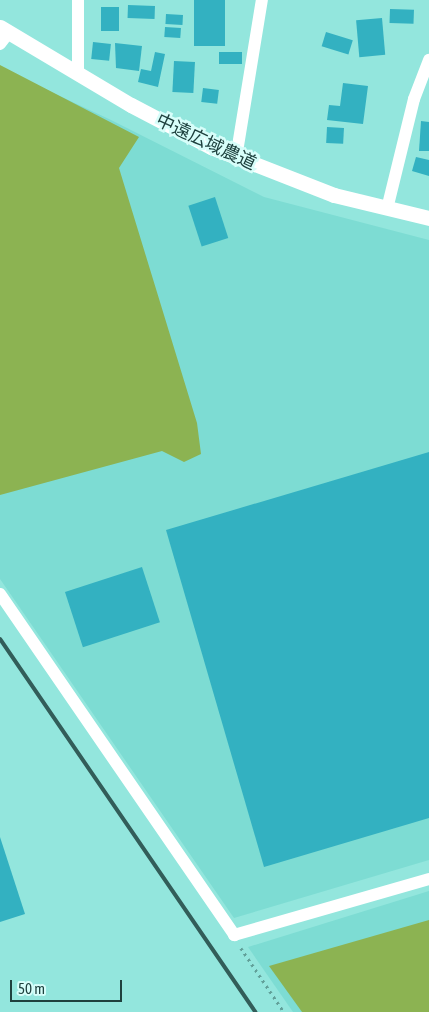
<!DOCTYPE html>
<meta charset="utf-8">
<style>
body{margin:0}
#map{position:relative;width:429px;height:1012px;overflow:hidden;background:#93e6dd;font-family:"Asap Condensed","Noto Sans JP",sans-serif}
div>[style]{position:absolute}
.built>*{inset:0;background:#7ddcd3}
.green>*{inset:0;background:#8cb352}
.building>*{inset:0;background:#33b1c1;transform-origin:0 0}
.path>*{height:2.5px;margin-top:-1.25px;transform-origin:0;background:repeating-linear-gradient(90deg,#61a099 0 2.5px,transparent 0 6.5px)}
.minor>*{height:12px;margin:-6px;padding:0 6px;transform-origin:6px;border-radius:6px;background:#fff}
.tertiary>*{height:15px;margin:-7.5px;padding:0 7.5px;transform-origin:7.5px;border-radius:7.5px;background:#fff}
.rail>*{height:4px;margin:-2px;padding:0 2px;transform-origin:2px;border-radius:2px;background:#325d59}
span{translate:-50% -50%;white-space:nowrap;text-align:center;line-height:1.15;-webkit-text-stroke:5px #d7fefa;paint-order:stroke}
.street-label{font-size:18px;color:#1e413e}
.scale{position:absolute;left:10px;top:980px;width:112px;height:22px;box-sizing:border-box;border:2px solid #1e413e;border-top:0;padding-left:6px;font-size:15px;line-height:18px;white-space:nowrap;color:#1e413e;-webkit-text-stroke:4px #d7fefa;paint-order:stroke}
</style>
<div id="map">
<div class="built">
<div style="clip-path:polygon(0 68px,111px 120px,264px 197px,429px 240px,429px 860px,234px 918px,0 579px)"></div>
<div style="clip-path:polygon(429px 891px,429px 1012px,293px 1012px,248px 947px)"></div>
</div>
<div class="green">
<div style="clip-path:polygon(0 65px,139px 137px,119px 168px,197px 423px,201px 454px,184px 462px,162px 451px,0 495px)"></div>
<div style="clip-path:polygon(429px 920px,429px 1012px,302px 1012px,269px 966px)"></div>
</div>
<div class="building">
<div style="left:194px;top:0;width:31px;height:46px"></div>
<div style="left:128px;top:5px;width:27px;height:13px;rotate:2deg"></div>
<div style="left:101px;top:7px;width:18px;height:24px"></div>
<div style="left:390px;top:9px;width:24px;height:14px;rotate:2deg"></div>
<div style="left:166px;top:14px;width:17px;height:10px;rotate:3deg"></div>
<div style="left:382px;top:18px;width:37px;height:26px;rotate:85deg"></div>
<div style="left:165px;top:27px;width:16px;height:10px;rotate:4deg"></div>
<div style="left:326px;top:32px;width:28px;height:15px;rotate:17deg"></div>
<div style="left:93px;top:42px;width:18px;height:17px;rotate:6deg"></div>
<div style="clip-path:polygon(115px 43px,142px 46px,139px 71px,116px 68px)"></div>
<div style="clip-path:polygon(155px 52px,165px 54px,158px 87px,138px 82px,141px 69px,151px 71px)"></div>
<div style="left:219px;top:52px;width:23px;height:12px"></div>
<div style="left:174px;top:61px;width:21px;height:31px;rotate:3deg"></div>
<div style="clip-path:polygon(343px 83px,368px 86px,363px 124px,327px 120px,329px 105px,340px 106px)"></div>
<div style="left:203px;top:88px;width:16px;height:14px;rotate:7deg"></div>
<div style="clip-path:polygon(421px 121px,429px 122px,429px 151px,419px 151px)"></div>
<div style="left:327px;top:127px;width:17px;height:16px;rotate:3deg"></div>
<div style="clip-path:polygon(416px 157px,429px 160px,429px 176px,412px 171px)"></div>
<div style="left:215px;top:197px;width:43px;height:28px;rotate:72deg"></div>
<div style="clip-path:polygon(429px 452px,429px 818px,264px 867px,166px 530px)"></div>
<div style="left:142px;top:567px;width:58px;height:81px;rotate:72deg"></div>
<div style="clip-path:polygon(0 837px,25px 914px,0 922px)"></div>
</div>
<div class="path">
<div style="left:241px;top:948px;width:77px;rotate:56.1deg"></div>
</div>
<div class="minor">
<div style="left:78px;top:0;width:74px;rotate:90deg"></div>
<div style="left:0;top:44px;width:15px;rotate:-53deg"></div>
<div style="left:236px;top:158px;width:160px;rotate:-80.7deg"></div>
<div style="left:387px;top:209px;width:113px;rotate:-76.2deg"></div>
<div style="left:414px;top:99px;width:42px;rotate:-69deg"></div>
<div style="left:0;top:594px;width:414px;rotate:55.5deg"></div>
<div style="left:234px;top:935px;width:203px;rotate:-16deg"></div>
</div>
<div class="tertiary">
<div style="left:0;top:27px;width:152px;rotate:30.8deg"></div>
<div style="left:131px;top:105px;width:90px;rotate:27.7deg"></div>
<div style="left:211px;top:147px;width:132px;rotate:21.3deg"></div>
<div style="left:334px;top:195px;width:98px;rotate:13.6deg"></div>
</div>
<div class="rail">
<div style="left:0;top:639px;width:452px;rotate:55.6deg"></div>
</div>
<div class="street-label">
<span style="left:206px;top:142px;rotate:25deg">中遠広域農道</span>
</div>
<div class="scale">50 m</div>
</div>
